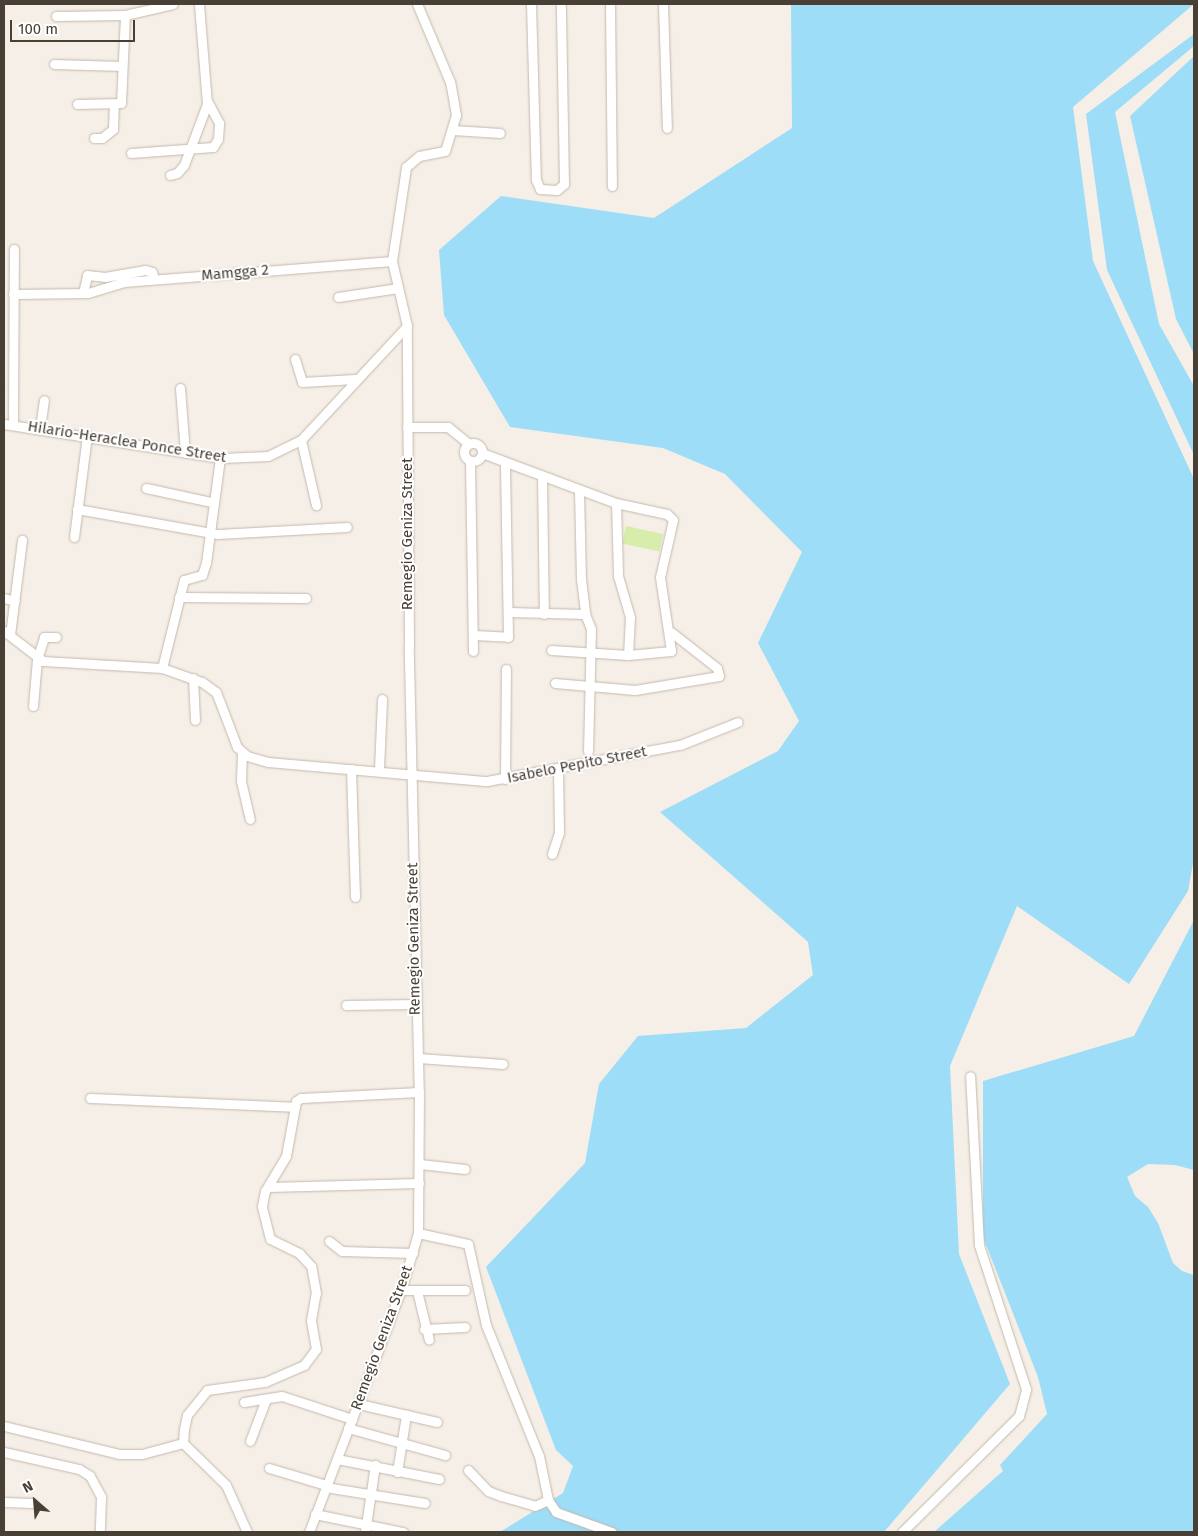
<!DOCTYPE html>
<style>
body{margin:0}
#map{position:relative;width:1198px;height:1536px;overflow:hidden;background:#f5efe7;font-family:"Fira Sans",sans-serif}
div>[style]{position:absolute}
.green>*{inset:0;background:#d7edac;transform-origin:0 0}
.water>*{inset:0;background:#9eddf7}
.roads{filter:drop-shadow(0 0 1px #c4b8ab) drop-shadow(0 0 1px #c4b8ab)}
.minor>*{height:9px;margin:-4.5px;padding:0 4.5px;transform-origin:4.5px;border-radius:4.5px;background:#fff}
.minor>.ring{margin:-4.5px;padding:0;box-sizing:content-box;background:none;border:9px solid #fff;border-radius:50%}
span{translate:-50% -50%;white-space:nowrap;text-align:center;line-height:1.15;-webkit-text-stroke:4px #fff;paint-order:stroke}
.street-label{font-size:15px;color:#483f35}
.frame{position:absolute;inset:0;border:5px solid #483f35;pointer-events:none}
.north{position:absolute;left:10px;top:1476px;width:50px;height:50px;-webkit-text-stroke:4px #fff;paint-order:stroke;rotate:333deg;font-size:14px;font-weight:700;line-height:20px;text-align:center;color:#483f35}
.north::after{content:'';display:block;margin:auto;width:18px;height:22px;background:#483f35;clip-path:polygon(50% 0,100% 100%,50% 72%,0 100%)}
.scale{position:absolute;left:10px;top:20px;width:125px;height:22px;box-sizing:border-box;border:2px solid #483f35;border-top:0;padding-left:6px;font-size:15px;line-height:18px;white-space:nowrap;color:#483f35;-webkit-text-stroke:4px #fff;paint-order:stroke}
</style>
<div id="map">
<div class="green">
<div style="left:626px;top:526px;width:38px;height:18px;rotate:12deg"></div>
</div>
<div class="water">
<div style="clip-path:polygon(791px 4px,1194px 4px,1073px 107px,1093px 261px,1194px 479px,1194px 858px,1188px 891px,1129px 984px,1017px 906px,950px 1066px,959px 1254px,1010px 1384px,884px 1532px,500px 1532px,563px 1493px,573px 1466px,556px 1450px,486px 1267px,585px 1163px,599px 1084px,638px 1036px,746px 1028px,813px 975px,808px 942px,660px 812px,778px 751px,799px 721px,758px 643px,802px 552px,725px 474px,663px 448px,510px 427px,444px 315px,439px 250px,501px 196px,654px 218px,792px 128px)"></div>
<div style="clip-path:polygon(1194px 34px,1194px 46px,1115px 112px,1159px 324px,1194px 386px,1194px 455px,1107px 270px,1086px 114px)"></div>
<div style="clip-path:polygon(1194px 56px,1194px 354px,1176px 319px,1130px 116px)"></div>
<div style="clip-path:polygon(1194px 920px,1194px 1170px,1175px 1165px,1148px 1164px,1127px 1177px,1135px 1196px,1148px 1207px,1158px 1223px,1173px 1263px,1182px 1271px,1194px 1275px,1194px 1532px,934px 1532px,1003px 1471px,1000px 1465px,1047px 1414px,1038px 1377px,983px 1237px,983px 1081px,1134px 1036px)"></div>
</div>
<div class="roads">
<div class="minor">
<div style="left:531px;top:4px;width:176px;rotate:88.4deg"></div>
<div style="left:536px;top:180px;width:10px;rotate:66deg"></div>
<div style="left:540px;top:189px;width:17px;rotate:3deg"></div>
<div style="left:557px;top:190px;width:9px;rotate:-41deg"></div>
<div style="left:564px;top:184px;width:180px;rotate:-91deg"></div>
<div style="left:610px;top:4px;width:182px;rotate:89.4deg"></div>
<div style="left:663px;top:4px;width:124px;rotate:88.2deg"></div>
<div style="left:56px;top:16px;width:69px;rotate:-0.8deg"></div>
<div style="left:125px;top:15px;width:49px;rotate:-12.9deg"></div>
<div style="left:54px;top:64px;width:68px;rotate:1.7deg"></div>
<div style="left:77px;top:104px;width:44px;rotate:-1.3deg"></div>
<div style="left:121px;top:103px;width:88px;rotate:-87.4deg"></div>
<div style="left:453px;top:130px;width:47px;rotate:3.7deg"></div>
<div style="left:94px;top:138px;width:8px"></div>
<div style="left:102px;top:138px;width:14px;rotate:-39deg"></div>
<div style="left:113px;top:129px;width:24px;rotate:-88deg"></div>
<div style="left:131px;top:153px;width:82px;rotate:-4.2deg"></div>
<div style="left:213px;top:147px;width:9px;rotate:-58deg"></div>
<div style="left:218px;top:139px;width:16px;rotate:-86deg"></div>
<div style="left:219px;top:123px;width:24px;rotate:-118deg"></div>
<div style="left:170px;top:175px;width:7px;rotate:-16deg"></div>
<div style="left:177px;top:173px;width:11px;rotate:-49deg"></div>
<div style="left:184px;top:165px;width:65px;rotate:-69.3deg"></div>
<div style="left:207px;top:104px;width:100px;rotate:-94.6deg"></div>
<div style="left:83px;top:293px;width:18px;rotate:-77deg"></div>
<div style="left:87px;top:275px;width:18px;rotate:6deg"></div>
<div style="left:105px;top:277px;width:41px;rotate:-9.9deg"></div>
<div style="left:145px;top:270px;width:7px;rotate:16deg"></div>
<div style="left:152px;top:272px;width:7px;rotate:74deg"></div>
<div style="left:13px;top:294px;width:75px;rotate:-0.8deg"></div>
<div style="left:88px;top:293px;width:38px;rotate:-17deg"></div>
<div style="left:124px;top:282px;width:269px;rotate:-4.5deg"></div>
<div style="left:338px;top:297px;width:61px;rotate:-8.5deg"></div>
<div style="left:295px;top:359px;width:24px;rotate:73deg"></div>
<div style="left:302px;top:382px;width:53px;rotate:-3.2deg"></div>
<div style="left:180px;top:388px;width:65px;rotate:85.6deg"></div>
<div style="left:4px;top:424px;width:221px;rotate:8.9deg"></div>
<div style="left:222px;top:458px;width:46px;rotate:-2.5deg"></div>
<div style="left:268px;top:456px;width:37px;rotate:-26deg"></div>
<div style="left:301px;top:440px;width:156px;rotate:-47.1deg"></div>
<div style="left:13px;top:425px;width:176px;rotate:-89.7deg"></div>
<div style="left:407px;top:427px;width:41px"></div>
<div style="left:448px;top:427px;width:27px;rotate:39deg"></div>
<div style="left:40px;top:428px;width:28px;rotate:-82deg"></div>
<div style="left:301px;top:440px;width:67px;rotate:77deg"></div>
<div class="ring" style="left:464px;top:443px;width:9px;height:9px"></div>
<div style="left:482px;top:453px;width:143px;rotate:20.5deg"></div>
<div style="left:616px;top:503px;width:52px;rotate:12.2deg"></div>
<div style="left:667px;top:514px;width:8px;rotate:45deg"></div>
<div style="left:673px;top:520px;width:58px;rotate:102.8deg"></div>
<div style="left:660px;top:577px;width:75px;rotate:81.5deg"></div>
<div style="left:671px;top:651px;width:43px;rotate:174.7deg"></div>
<div style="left:628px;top:655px;width:77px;rotate:-176.3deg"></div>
<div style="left:470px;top:461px;width:190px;rotate:89.1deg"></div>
<div style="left:542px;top:478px;width:136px;rotate:89.2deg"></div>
<div style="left:146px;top:488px;width:66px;rotate:12.2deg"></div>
<div style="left:579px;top:491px;width:88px;rotate:88.7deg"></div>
<div style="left:581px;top:579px;width:35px;rotate:83deg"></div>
<div style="left:585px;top:614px;width:16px;rotate:68deg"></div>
<div style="left:591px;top:629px;width:122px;rotate:91.4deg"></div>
<div style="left:616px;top:503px;width:73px;rotate:88.4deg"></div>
<div style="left:618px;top:576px;width:43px;rotate:73.7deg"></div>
<div style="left:630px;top:617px;width:38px;rotate:93deg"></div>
<div style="left:77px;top:509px;width:143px;rotate:10.1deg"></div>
<div style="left:218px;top:534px;width:129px;rotate:-3.1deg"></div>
<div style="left:74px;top:537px;width:103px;rotate:-82.7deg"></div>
<div style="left:179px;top:597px;width:127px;rotate:0.5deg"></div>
<div style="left:4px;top:598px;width:11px;rotate:15deg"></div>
<div style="left:509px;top:612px;width:76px;rotate:1.5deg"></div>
<div style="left:4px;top:631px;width:49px;rotate:37.6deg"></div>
<div style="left:43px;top:661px;width:119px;rotate:3.4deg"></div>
<div style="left:162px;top:668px;width:42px;rotate:19.3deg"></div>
<div style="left:202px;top:682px;width:17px;rotate:36deg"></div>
<div style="left:216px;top:692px;width:59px;rotate:69.1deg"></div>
<div style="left:237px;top:747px;width:13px;rotate:42deg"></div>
<div style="left:247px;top:756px;width:22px;rotate:16deg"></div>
<div style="left:268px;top:762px;width:220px;rotate:5deg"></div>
<div style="left:487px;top:781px;width:196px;rotate:-10.6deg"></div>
<div style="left:680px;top:745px;width:62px;rotate:-21.6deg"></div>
<div style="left:10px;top:635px;width:96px;rotate:-82.8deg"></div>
<div style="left:474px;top:635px;width:34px;rotate:3deg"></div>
<div style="left:508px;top:637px;width:172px;rotate:-91deg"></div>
<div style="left:162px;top:668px;width:91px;rotate:-76deg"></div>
<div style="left:184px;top:580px;width:19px;rotate:-16deg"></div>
<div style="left:202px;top:575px;width:13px;rotate:-72deg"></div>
<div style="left:206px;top:563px;width:106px;rotate:-82.4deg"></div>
<div style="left:193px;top:678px;width:42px;rotate:87.3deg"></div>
<div style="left:555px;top:683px;width:80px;rotate:5deg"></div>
<div style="left:635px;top:690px;width:85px;rotate:-9.5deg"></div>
<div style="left:719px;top:676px;width:8px;rotate:-104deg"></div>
<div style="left:717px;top:668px;width:58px;rotate:-142deg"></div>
<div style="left:33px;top:706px;width:47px;rotate:-85.1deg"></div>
<div style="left:37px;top:659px;width:23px;rotate:-72deg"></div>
<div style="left:44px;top:637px;width:12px"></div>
<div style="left:242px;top:752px;width:29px;rotate:92deg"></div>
<div style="left:241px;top:781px;width:39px;rotate:77deg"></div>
<div style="left:351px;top:769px;width:128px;rotate:88.2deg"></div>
<div style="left:379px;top:769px;width:70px;rotate:-87.5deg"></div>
<div style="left:505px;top:779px;width:110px;rotate:-89.5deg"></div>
<div style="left:552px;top:854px;width:22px;rotate:-72deg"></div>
<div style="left:559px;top:833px;width:63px;rotate:-90.9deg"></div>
<div style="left:346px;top:1005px;width:69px;rotate:-0.8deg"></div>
<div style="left:418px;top:1058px;width:85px;rotate:4deg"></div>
<div style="left:90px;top:1098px;width:204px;rotate:2.5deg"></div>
<div style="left:420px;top:1164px;width:45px;rotate:6.3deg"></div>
<div style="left:269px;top:1187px;width:150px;rotate:-1.5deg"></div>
<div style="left:418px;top:1233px;width:51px;rotate:12.4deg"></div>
<div style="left:468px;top:1244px;width:83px;rotate:77.5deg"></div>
<div style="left:486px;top:1325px;width:141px;rotate:68deg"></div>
<div style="left:539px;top:1456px;width:45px;rotate:78.4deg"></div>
<div style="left:548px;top:1500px;width:14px;rotate:56deg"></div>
<div style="left:556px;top:1512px;width:59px;rotate:19.7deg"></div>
<div style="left:329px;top:1241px;width:16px;rotate:38deg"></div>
<div style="left:342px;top:1251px;width:71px;rotate:1.6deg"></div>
<div style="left:401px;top:1290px;width:64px"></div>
<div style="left:417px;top:1291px;width:50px;rotate:76.2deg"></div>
<div style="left:424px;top:1329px;width:41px;rotate:-2.8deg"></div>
<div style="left:244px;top:1402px;width:38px;rotate:-9deg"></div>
<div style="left:282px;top:1396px;width:74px;rotate:18.2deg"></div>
<div style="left:359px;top:1404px;width:80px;rotate:13deg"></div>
<div style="left:4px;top:1426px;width:118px;rotate:13.7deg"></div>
<div style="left:119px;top:1454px;width:23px"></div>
<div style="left:142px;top:1454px;width:42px;rotate:-15deg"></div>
<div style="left:348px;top:1428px;width:101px;rotate:15.6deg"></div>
<div style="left:250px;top:1441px;width:45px;rotate:-69.1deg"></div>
<div style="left:4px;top:1452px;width:77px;rotate:12.8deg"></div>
<div style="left:79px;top:1469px;width:13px;rotate:32deg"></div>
<div style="left:90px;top:1476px;width:24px;rotate:62deg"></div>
<div style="left:101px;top:1497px;width:35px;rotate:92deg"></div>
<div style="left:337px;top:1459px;width:104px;rotate:11.1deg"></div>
<div style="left:269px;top:1468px;width:59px;rotate:16.6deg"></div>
<div style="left:468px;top:1470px;width:29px;rotate:46deg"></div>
<div style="left:488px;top:1491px;width:14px;rotate:21deg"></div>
<div style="left:501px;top:1496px;width:35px;rotate:16deg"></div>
<div style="left:535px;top:1506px;width:14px;rotate:-25deg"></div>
<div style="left:397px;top:1472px;width:58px;rotate:-81deg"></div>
<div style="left:325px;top:1487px;width:101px;rotate:9.1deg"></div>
<div style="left:4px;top:1502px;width:28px;rotate:2deg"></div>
<div style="left:315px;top:1514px;width:90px;rotate:11.6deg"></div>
<div style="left:247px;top:1532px;width:51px;rotate:-114.1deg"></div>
<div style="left:226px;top:1485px;width:60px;rotate:-135.7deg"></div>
<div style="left:183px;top:1443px;width:14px;rotate:-86deg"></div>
<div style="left:184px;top:1429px;width:14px;rotate:-78deg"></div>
<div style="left:187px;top:1415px;width:32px;rotate:-51deg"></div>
<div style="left:207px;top:1390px;width:59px;rotate:-7.9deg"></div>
<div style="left:265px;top:1382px;width:43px;rotate:-23.6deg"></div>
<div style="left:304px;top:1365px;width:20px;rotate:-53deg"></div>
<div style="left:316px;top:1349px;width:29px;rotate:-100deg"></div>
<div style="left:311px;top:1320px;width:27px;rotate:-80deg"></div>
<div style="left:316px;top:1293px;width:27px;rotate:-100deg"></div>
<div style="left:311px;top:1266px;width:18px;rotate:-133deg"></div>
<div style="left:299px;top:1253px;width:32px;rotate:-154deg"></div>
<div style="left:270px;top:1239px;width:34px;rotate:-104deg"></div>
<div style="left:262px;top:1206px;width:15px;rotate:-79deg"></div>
<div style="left:265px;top:1191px;width:41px;rotate:-59deg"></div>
<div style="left:286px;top:1156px;width:56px;rotate:-79.7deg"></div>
<div style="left:296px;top:1101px;width:6px;rotate:-31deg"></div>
<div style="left:301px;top:1098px;width:118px;rotate:-2.9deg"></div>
<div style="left:309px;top:1532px;width:259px;rotate:-69.2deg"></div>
<div style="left:401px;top:1290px;width:59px;rotate:-73.4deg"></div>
<div style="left:418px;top:1233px;width:132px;rotate:-89.6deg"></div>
<div style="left:419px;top:1101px;width:455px;rotate:-91.3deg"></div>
<div style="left:409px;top:646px;width:320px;rotate:-90.4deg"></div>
<div style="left:407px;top:326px;width:67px;rotate:-103deg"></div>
<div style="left:392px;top:261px;width:95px;rotate:-81.5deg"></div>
<div style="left:406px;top:167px;width:17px;rotate:-40deg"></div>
<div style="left:419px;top:156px;width:26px;rotate:-11deg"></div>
<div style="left:445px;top:151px;width:38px;rotate:-73deg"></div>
<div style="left:456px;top:115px;width:34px;rotate:-100deg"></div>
<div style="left:450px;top:82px;width:85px;rotate:-112.9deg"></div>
<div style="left:365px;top:1532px;width:68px;rotate:-81.5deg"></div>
<div style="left:902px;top:1532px;width:165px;rotate:-44.8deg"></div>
<div style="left:1019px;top:1416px;width:28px;rotate:-75deg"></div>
<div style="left:1026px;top:1389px;width:151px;rotate:-108.1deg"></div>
<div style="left:979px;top:1245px;width:169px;rotate:-93deg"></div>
</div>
</div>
<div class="street-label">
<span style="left:235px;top:273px;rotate:-5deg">Mamgga 2</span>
<span style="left:127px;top:442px;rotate:9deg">Hilario-Heraclea Ponce Street</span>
<span style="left:408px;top:534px;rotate:-90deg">Remegio Geniza Street</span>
<span style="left:577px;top:765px;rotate:-11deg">Isabelo Pepito Street</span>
<span style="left:414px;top:939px;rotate:-91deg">Remegio Geniza Street</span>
<span style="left:382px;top:1338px;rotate:-70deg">Remegio Geniza Street</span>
</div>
<div class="frame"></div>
<div class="north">N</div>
<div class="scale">100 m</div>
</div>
